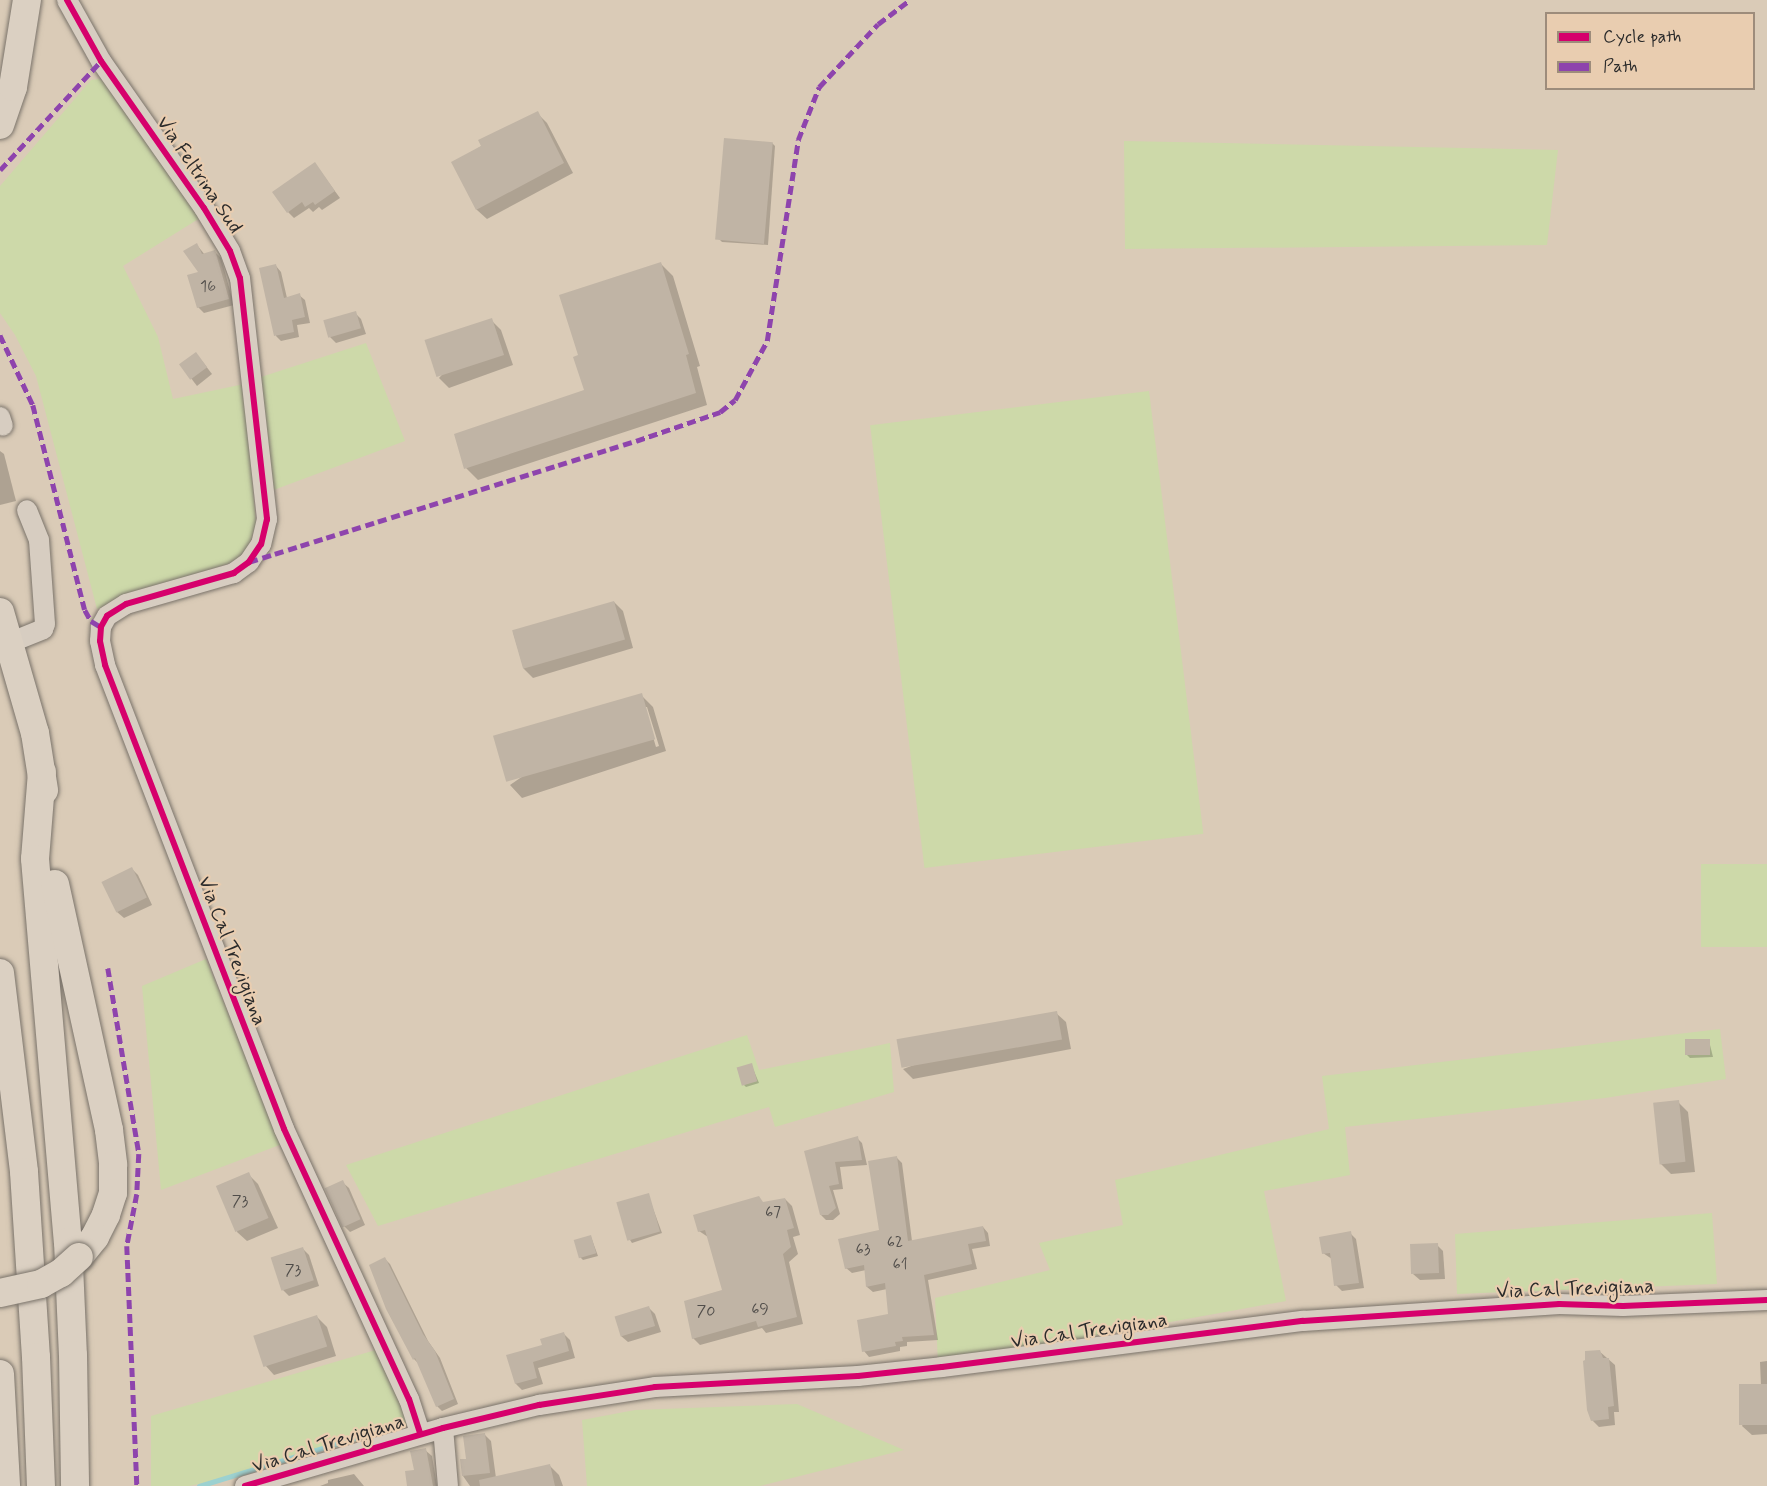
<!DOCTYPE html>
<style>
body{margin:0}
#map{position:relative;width:1767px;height:1486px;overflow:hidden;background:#dacbb7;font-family:Mynerve,sans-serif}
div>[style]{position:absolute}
.green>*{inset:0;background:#cdd9a9;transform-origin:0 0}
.shadow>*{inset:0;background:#0003}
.stream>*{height:5px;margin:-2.5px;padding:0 2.5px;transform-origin:2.5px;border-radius:2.5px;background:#9cd1d0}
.building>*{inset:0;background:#c0b4a5;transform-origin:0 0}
.roads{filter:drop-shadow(0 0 2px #7a736a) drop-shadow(0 0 2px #7a736a)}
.minor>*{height:20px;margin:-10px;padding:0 10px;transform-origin:10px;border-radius:10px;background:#d7cdc1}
.highway>*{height:28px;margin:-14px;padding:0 14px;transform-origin:14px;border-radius:14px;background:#dbd0c2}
.bridges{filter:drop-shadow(0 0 2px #7a736a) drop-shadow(0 0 2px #7a736a)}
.highway-bridge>*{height:28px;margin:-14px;padding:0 14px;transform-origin:14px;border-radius:14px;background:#dbd0c2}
.quiet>*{height:4.5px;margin-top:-2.25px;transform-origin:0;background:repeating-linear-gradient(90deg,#8e44ad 0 9px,transparent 0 13.5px)}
.cycleway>*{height:6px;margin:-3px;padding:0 3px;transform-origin:3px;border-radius:3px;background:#d6006c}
span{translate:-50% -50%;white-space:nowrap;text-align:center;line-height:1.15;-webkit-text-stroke:4.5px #e9cdb0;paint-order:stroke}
.number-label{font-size:16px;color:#504d4a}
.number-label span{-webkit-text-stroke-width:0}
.street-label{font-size:20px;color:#2b2b2b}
.legend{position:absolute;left:1545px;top:12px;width:210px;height:78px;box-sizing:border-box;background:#e9cdb0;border:2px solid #9d8c7b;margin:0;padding:8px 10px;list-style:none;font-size:18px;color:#2b2b2b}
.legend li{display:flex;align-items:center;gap:12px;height:30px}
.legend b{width:30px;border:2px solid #9d8c7b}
</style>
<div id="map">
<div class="green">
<div style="clip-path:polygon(99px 79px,105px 82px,200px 218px,123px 266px,158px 337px,173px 399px,244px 384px,256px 524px,247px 551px,233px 562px,97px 609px,36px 376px,15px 335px,0 313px,0 186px,91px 80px)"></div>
<div style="clip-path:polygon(1124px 141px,1558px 150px,1547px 245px,1125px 249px)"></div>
<div style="clip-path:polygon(366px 343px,405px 441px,271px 491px,261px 377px)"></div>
<div style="left:1149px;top:391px;width:446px;height:281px;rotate:83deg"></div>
<div style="left:1767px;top:864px;width:83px;height:66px;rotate:90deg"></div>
<div style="clip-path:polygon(206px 959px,282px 1144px,161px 1190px,142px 986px)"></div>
<div style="clip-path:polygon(1720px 1029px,1726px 1079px,1605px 1098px,1345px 1127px,1350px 1175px,1264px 1191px,1286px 1301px,938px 1364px,935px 1298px,1050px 1270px,1039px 1243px,1123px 1225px,1115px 1180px,1329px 1129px,1322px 1076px)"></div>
<div style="clip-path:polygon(747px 1035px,759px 1070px,890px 1043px,894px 1092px,775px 1127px,769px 1107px,378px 1226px,346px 1165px)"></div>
<div style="clip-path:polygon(1712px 1213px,1717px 1284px,1457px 1294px,1455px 1234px)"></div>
<div style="clip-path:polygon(379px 1349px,405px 1407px,407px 1427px,218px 1480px,189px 1486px,151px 1486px,151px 1416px)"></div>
<div style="clip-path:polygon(797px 1404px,904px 1450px,760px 1486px,587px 1486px,582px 1420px,635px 1410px)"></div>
</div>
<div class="shadow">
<div style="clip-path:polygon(537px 113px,547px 123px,573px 173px,487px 219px,477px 210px,453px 163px)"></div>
<div style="clip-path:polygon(772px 143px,775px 146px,768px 245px,722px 242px,719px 239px)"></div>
<div style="clip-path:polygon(315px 164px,340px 198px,322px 210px,319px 207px,313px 212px,309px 208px,294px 218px,288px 212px)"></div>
<div style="clip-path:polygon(197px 245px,205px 255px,215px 252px,221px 258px,234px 305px,204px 313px,198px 307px,200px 273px)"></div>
<div style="clip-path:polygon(661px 264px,673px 276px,700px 366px,697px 367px,707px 405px,478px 480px,466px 468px,586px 391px,580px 356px)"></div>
<div style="clip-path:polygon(276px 266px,281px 272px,287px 298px,299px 295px,305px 300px,310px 323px,297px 325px,299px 337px,281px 341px,276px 336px)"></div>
<div style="clip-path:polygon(355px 313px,361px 319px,366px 334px,336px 343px,330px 337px,325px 322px)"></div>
<div style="clip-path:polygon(491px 320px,501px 330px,513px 365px,449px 388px,439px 378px)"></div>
<div style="clip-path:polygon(202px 361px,212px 374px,197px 386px,181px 365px)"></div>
<div style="clip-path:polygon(0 451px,4px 454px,16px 501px,0 505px)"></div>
<div style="clip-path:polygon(614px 602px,623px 611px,633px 648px,533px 678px,524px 669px,513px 632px)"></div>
<div style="clip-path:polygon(evenodd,641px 695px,653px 707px,666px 751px,522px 798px,510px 785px,641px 695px,644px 707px,647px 707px,659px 746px,656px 747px,644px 707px)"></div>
<div style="clip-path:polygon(132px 869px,138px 875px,152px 905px,124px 918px,117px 912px)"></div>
<div style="clip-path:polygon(1056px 1013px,1066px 1022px,1071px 1049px,913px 1079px,903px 1069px)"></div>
<div style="clip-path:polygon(1709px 1041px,1713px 1057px,1690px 1058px,1687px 1055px)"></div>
<div style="clip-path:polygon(751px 1064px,759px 1083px,746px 1087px,743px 1084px)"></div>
<div style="clip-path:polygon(1678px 1102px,1688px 1112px,1695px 1172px,1671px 1174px,1661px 1164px)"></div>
<div style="clip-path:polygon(857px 1138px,862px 1143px,867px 1165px,840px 1167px,843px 1189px,833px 1190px,840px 1214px,833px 1220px,826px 1220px,821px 1215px,806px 1152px)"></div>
<div style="clip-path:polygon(897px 1158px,902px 1163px,912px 1241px,983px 1227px,988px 1233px,990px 1246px,972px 1249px,977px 1269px,928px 1280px,938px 1340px,907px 1342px,907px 1346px,900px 1347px,900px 1351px,869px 1357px,864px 1351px,890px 1316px,887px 1289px,873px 1292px,867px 1287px,866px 1270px,852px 1273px,846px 1268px,880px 1231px)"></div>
<div style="clip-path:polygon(248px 1174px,258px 1184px,278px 1228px,247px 1241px,237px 1232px)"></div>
<div style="clip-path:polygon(342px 1182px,349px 1188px,365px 1225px,350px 1232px,344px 1226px,327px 1188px)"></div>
<div style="clip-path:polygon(648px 1195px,662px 1233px,632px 1243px,630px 1240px)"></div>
<div style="clip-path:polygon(785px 1199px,792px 1206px,800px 1235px,793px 1237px,798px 1254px,789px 1262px,803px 1324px,766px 1333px,762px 1328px,700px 1345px,693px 1338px,724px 1291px,708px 1237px,699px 1231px,764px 1203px)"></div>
<div style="clip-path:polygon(1350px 1233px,1356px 1239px,1364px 1288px,1342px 1291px,1336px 1285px,1332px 1259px,1323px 1253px)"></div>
<div style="clip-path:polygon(591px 1237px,598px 1256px,583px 1260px,580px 1257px)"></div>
<div style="clip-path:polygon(1437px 1245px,1443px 1251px,1445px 1279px,1420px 1280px,1413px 1274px)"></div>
<div style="clip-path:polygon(303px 1249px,309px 1255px,319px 1286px,289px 1296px,283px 1290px)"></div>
<div style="clip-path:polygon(385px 1259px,390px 1264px,428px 1341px,440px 1358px,458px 1404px,442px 1411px,437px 1406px,419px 1364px,414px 1359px)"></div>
<div style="clip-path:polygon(649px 1308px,655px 1314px,661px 1332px,628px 1342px,621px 1336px)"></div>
<div style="clip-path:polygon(317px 1317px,327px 1327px,336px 1356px,274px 1375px,265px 1365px)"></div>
<div style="clip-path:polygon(564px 1334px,570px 1340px,575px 1358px,538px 1368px,543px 1384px,522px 1390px,516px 1384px,508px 1356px,544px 1346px)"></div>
<div style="clip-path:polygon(1599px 1351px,1615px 1365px,1619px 1412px,1614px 1412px,1615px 1425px,1599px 1427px,1592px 1420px)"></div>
<div style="clip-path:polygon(1767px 1361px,1767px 1434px,1752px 1435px,1742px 1426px,1761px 1386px,1760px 1362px)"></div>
<div style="clip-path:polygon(485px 1435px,491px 1441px,496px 1478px,550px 1466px,559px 1475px,563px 1486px,470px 1486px,463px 1476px,467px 1460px)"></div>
<div style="clip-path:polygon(425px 1450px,432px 1456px,437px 1486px,409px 1486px)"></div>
<div style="clip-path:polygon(354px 1474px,364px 1486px,320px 1486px,328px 1483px,328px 1480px)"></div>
</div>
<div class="stream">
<div style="left:199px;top:1486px;width:207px;rotate:-17.1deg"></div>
</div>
<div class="building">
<div style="clip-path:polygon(538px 111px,564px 163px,476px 210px,451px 162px,481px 146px,478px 140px)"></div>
<div style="left:724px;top:138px;width:49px;height:102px;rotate:5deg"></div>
<div style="clip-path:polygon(315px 162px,335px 191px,315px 205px,313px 202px,305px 207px,302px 202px,287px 213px,272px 192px)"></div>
<div style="clip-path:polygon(197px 243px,202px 254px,215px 250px,229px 299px,197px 308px,187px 275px,198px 272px,183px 251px)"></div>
<div style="clip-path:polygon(661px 262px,689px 354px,686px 355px,696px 393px,464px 469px,454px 434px,584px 390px,573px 357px,578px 355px,559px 295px)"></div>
<div style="clip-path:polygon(276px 264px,284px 298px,300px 293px,305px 317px,292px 320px,294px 332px,274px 336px,259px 268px)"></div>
<div style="left:356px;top:311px;width:18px;height:34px;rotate:74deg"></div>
<div style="left:492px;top:318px;width:39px;height:71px;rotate:72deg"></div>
<div style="left:196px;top:352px;width:19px;height:21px;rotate:54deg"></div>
<div style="left:614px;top:601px;width:40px;height:106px;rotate:74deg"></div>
<div style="left:642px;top:693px;width:48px;height:155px;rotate:74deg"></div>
<div style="left:132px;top:867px;width:34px;height:34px;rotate:64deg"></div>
<div style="left:1057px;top:1011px;width:29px;height:163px;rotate:80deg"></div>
<div style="left:1710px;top:1039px;width:16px;height:25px;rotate:90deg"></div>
<div style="left:752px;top:1063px;width:19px;height:16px;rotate:74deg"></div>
<div style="left:1679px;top:1100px;width:62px;height:26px;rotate:84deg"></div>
<div style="clip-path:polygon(858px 1136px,862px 1160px,835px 1162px,839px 1184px,829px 1186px,836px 1208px,828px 1215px,820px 1215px,804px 1151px)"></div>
<div style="clip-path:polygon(897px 1156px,908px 1241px,983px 1226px,986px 1241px,968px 1244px,972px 1264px,924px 1275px,934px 1335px,902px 1337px,903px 1341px,895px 1342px,896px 1346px,862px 1352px,857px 1320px,888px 1314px,885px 1283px,866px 1287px,864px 1265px,845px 1269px,838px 1239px,879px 1230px,868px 1161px)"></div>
<div style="left:249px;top:1172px;width:50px;height:36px;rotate:67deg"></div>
<div style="left:343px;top:1180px;width:43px;height:20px;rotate:66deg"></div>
<div style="left:649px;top:1193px;width:40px;height:34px;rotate:74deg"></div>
<div style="clip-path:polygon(759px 1196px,763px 1202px,785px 1198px,794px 1228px,787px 1230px,791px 1247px,783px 1254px,797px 1317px,758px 1327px,756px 1321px,692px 1339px,684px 1301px,722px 1290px,705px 1230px,698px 1232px,693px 1215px)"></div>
<div style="clip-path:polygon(1351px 1231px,1359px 1283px,1334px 1286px,1330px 1253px,1322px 1254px,1319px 1237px)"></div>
<div style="left:591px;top:1235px;width:19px;height:18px;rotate:74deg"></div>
<div style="left:1438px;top:1243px;width:30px;height:28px;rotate:88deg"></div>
<div style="left:303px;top:1247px;width:35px;height:34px;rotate:72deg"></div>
<div style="clip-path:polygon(385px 1257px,423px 1334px,435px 1351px,454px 1399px,436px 1407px,415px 1358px,413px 1360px,386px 1309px,369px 1265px)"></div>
<div style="left:649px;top:1306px;width:21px;height:36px;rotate:73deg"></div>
<div style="left:317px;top:1315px;width:33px;height:67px;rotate:72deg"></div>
<div style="clip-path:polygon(564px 1332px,569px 1351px,533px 1362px,537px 1378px,515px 1384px,506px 1355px,542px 1345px,540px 1339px)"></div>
<div style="clip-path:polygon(1600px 1350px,1603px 1358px,1609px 1358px,1614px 1406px,1608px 1407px,1609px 1419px,1591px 1421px,1587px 1410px,1583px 1361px,1585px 1360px,1585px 1351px)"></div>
<div style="left:1767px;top:1384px;width:41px;height:28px;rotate:90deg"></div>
<div style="clip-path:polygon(485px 1433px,490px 1473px,462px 1476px,460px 1459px,466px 1459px,463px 1436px)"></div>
<div style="clip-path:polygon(426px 1448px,433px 1486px,407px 1486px,405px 1471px,414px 1470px,410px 1451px)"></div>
<div style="clip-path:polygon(550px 1464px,555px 1486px,480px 1486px,479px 1480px)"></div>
</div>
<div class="roads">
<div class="minor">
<div style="left:67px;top:0;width:70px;rotate:60.9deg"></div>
<div style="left:101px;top:61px;width:179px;rotate:55deg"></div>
<div style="left:204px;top:208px;width:50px;rotate:58.8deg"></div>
<div style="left:230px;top:251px;width:29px;rotate:70deg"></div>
<div style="left:240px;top:278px;width:243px;rotate:83.6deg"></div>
<div style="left:267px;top:519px;width:26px;rotate:103deg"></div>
<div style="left:261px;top:544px;width:22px;rotate:124deg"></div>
<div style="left:249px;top:562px;width:19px;rotate:144deg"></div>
<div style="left:234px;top:573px;width:112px;rotate:164deg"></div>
<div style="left:126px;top:604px;width:22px;rotate:148deg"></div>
<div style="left:107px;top:616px;width:13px;rotate:119deg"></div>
<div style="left:101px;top:627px;width:14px;rotate:94deg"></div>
<div style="left:100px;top:641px;width:25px;rotate:78deg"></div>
<div style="left:105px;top:665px;width:497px;rotate:68.9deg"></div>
<div style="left:284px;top:1129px;width:298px;rotate:65.2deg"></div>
<div style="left:409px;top:1399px;width:36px;rotate:72deg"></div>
<div style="left:0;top:417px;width:9px;rotate:72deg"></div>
<div style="left:9px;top:643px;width:37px;rotate:-22deg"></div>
<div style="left:43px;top:629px;width:5px;rotate:-68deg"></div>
<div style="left:45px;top:624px;width:84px;rotate:-94.1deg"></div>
<div style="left:39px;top:540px;width:32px;rotate:-112deg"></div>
<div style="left:443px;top:1428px;width:58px;rotate:85.1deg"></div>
<div style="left:245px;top:1486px;width:206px;rotate:-16.3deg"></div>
<div style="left:443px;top:1428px;width:99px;rotate:-13.5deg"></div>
<div style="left:539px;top:1405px;width:117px;rotate:-8.8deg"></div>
<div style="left:655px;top:1387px;width:203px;rotate:-3.1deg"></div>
<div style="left:858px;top:1376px;width:84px;rotate:-6.1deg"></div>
<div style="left:942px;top:1367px;width:364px;rotate:-7.3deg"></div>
<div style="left:1303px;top:1321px;width:257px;rotate:-3.8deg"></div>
<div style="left:1559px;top:1304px;width:64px;rotate:1.8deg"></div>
<div style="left:1623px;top:1306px;width:144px;rotate:-2.4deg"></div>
</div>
<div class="highway">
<div style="left:0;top:125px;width:40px;rotate:-71.1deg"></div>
<div style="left:13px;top:87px;width:88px;rotate:-80.9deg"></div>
<div style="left:0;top:612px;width:126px;rotate:73.9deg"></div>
<div style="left:35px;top:733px;width:58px;rotate:81deg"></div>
<div style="left:42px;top:772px;width:87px;rotate:94.6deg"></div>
<div style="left:35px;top:859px;width:384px;rotate:85.1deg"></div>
<div style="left:68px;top:1242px;width:113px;rotate:87.5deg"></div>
<div style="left:73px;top:1355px;width:131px;rotate:89.1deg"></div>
<div style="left:55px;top:884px;width:252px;rotate:77.6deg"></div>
<div style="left:109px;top:1130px;width:35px;rotate:83deg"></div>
<div style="left:113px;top:1165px;width:28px;rotate:90deg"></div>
<div style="left:113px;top:1193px;width:23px;rotate:108deg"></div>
<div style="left:106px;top:1215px;width:25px;rotate:117deg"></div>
<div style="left:95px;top:1237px;width:26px;rotate:129deg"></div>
<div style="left:0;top:973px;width:200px;rotate:83.1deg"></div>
<div style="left:24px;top:1172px;width:185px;rotate:86.3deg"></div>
<div style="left:36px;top:1357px;width:129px;rotate:87.8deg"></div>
<div style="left:0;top:1374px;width:112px;rotate:86.9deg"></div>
</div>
</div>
<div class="bridges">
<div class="highway-bridge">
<div style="left:0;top:1293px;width:42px;rotate:-12.4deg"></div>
<div style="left:41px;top:1284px;width:23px;rotate:-29deg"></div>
<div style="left:61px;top:1273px;width:24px;rotate:-42deg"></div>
</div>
</div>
<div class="quiet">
<div style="left:0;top:170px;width:149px;rotate:-47.2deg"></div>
<div style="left:0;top:335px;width:77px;rotate:64.8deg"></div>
<div style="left:33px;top:405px;width:211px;rotate:75.8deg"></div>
<div style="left:85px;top:610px;width:13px;rotate:61deg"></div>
<div style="left:91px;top:621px;width:12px;rotate:31deg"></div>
<div style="left:249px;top:562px;width:405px;rotate:-17.4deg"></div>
<div style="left:636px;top:441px;width:89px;rotate:-19deg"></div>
<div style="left:720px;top:412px;width:19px;rotate:-39deg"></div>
<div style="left:735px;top:400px;width:67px;rotate:-61.5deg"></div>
<div style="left:767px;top:341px;width:203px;rotate:-81.2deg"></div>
<div style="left:798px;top:140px;width:57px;rotate:-68.4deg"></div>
<div style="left:819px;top:87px;width:86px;rotate:-46.9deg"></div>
<div style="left:878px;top:24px;width:40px;rotate:-37deg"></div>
<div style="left:108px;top:968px;width:189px;rotate:80.5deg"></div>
<div style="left:139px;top:1154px;width:40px;rotate:92.9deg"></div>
<div style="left:137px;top:1194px;width:53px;rotate:100.9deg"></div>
<div style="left:127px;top:1246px;width:240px;rotate:87.6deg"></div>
</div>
<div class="cycleway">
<div style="left:67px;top:0;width:70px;rotate:60.9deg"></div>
<div style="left:101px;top:61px;width:179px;rotate:55deg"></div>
<div style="left:204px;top:208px;width:50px;rotate:58.8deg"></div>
<div style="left:230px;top:251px;width:29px;rotate:70deg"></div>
<div style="left:240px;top:278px;width:243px;rotate:83.6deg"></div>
<div style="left:267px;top:519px;width:26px;rotate:103deg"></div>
<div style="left:261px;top:544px;width:22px;rotate:124deg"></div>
<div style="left:249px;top:562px;width:19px;rotate:144deg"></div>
<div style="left:234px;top:573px;width:112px;rotate:164deg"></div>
<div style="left:126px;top:604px;width:22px;rotate:148deg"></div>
<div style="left:107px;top:616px;width:13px;rotate:119deg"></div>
<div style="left:101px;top:627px;width:14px;rotate:94deg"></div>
<div style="left:100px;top:641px;width:25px;rotate:78deg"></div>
<div style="left:105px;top:665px;width:497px;rotate:68.9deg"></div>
<div style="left:284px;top:1129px;width:298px;rotate:65.2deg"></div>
<div style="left:409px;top:1399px;width:36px;rotate:72deg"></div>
<div style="left:245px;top:1486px;width:206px;rotate:-16.3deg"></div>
<div style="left:443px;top:1428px;width:99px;rotate:-13.5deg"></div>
<div style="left:539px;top:1405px;width:117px;rotate:-8.8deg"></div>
<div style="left:655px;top:1387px;width:203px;rotate:-3.1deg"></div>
<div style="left:858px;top:1376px;width:84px;rotate:-6.1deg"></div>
<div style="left:942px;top:1367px;width:364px;rotate:-7.3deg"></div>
<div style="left:1303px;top:1321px;width:257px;rotate:-3.8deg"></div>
<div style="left:1559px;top:1304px;width:64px;rotate:1.8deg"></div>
<div style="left:1623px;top:1306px;width:144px;rotate:-2.4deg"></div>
</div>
<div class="number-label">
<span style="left:208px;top:287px">16</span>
<span style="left:240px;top:1202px">73</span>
<span style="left:773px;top:1213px">67</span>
<span style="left:895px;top:1243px">62</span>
<span style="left:863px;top:1250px">63</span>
<span style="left:900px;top:1265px">61</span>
<span style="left:293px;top:1271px">73</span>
<span style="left:760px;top:1310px">69</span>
<span style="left:706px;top:1312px">70</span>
</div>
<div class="street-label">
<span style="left:199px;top:175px;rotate:56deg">Via Feltrina Sud</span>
<span style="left:232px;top:951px;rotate:69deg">Via Cal Trevigiana</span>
<span style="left:1575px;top:1289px;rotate:-2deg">Via Cal Trevigiana</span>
<span style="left:1089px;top:1331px;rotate:-8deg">Via Cal Trevigiana</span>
<span style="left:328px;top:1444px;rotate:-17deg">Via Cal Trevigiana</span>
</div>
<ul class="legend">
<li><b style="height:8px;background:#d6006c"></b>Cycle path</li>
<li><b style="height:8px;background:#8e44ad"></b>Path</li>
</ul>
</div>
